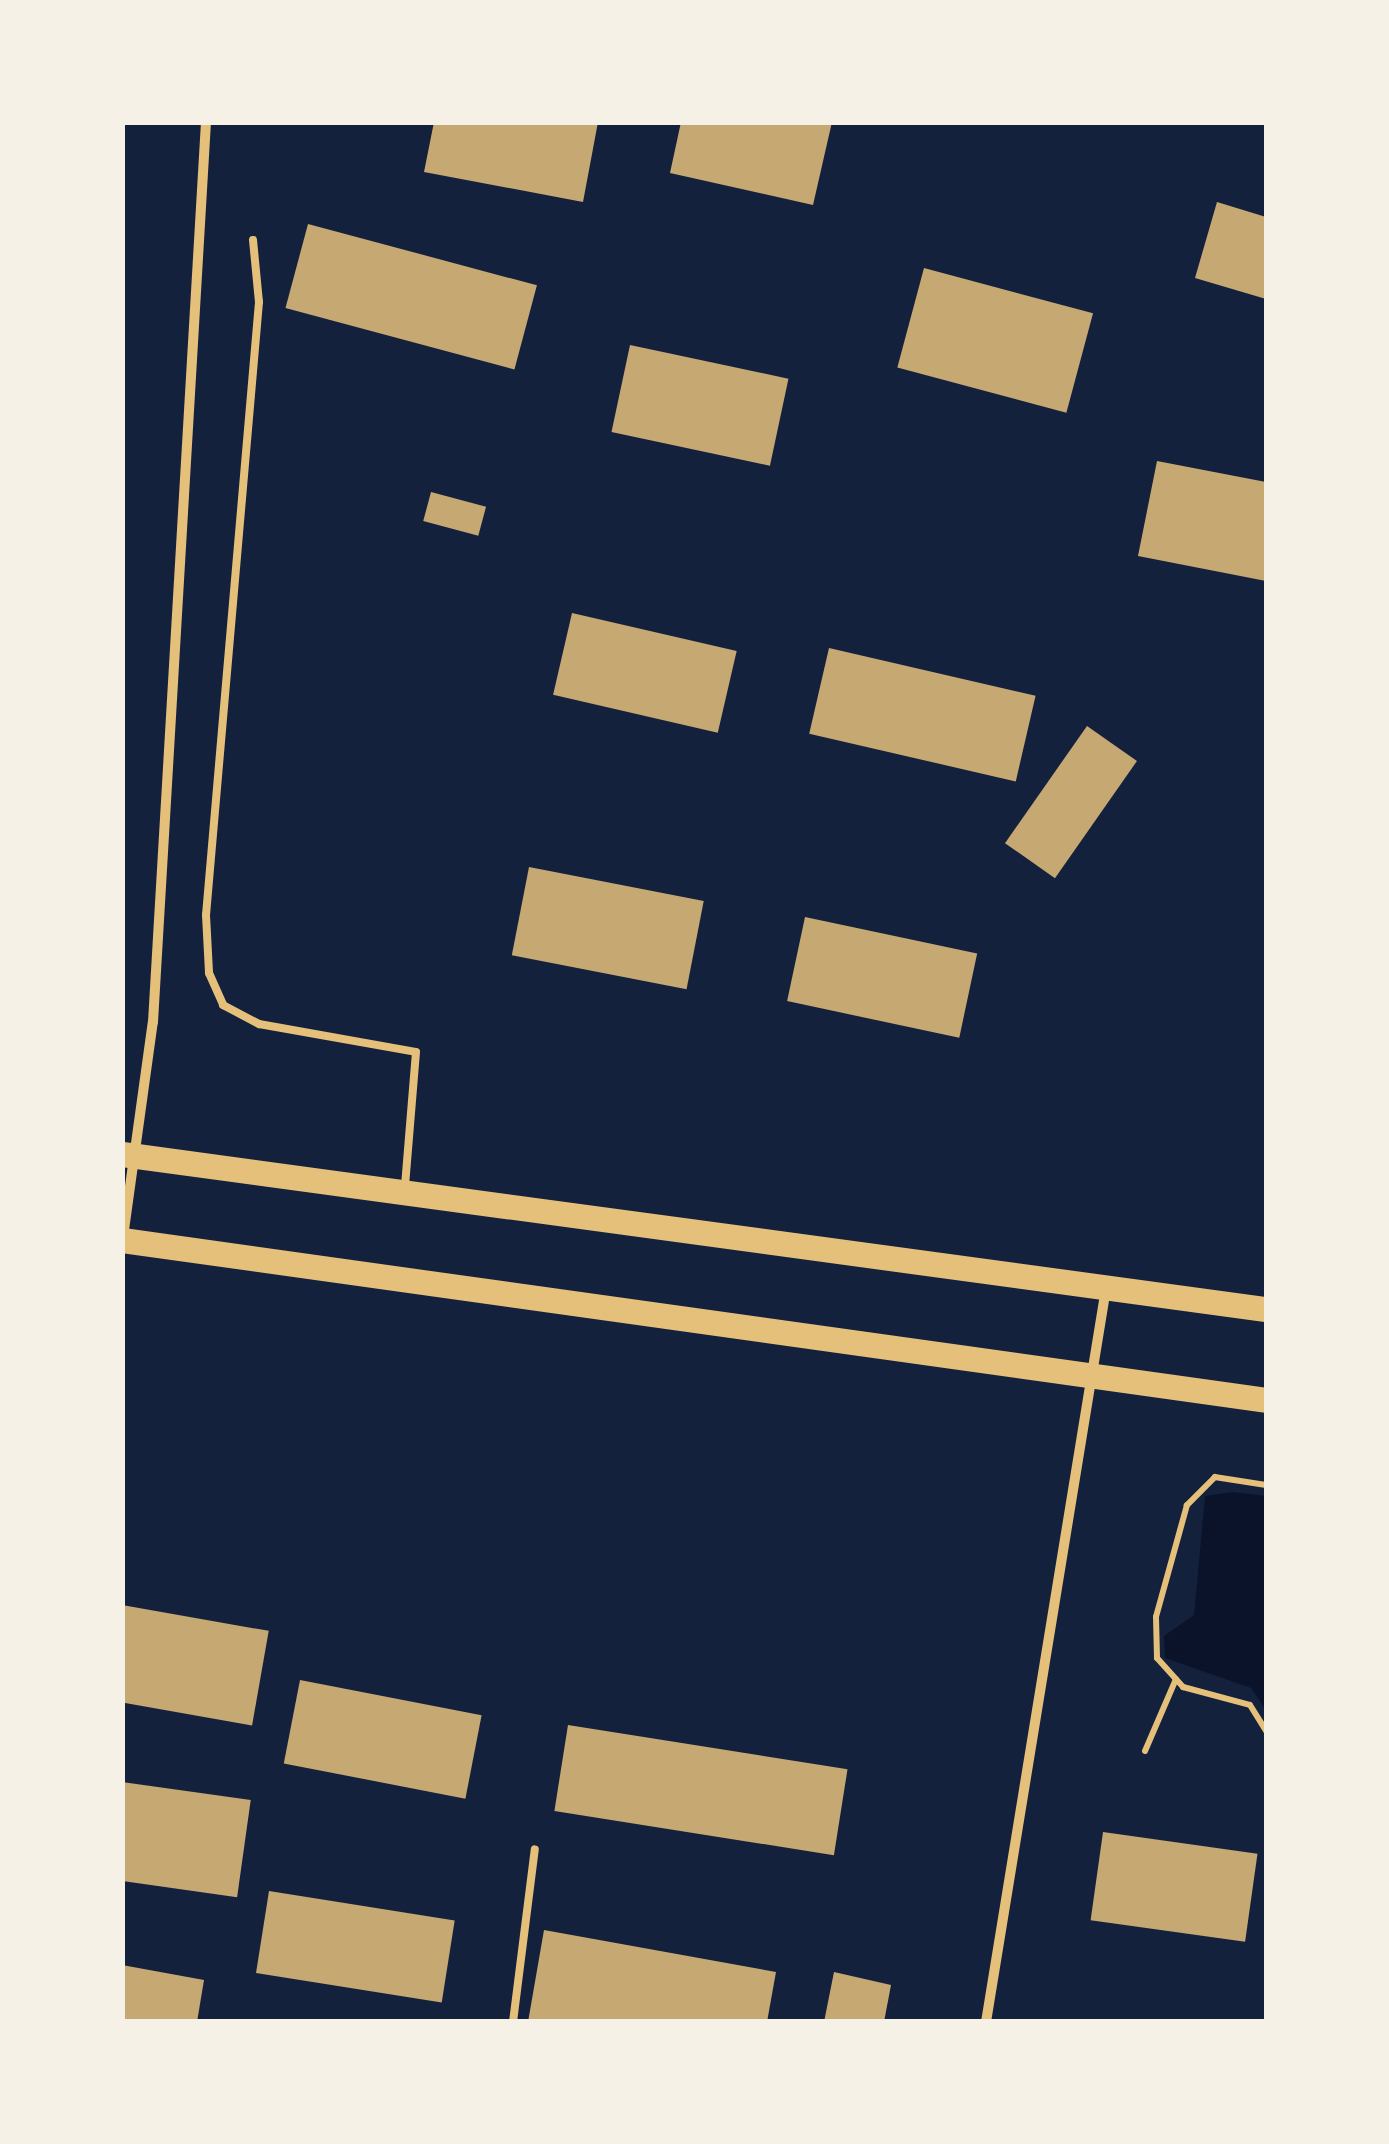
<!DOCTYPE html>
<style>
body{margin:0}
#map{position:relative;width:1389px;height:2144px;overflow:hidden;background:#14213d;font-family:Quicksand,sans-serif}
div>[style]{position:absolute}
.water>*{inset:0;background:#0b132b}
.building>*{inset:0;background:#c6a872;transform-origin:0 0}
.path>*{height:6px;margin:-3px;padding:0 3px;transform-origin:3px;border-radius:3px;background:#e5c07b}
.service>*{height:8px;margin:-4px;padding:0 4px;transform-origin:4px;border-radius:4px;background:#e5c07b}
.minor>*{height:10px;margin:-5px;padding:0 5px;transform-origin:5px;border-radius:5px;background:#e5c07b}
.primary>*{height:25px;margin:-12.5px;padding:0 12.5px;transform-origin:12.5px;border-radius:12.5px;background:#e5c07b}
span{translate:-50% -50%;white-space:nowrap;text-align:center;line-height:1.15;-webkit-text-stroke:8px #f6f1e7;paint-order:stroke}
.frame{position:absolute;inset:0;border:125px solid #f6f1e7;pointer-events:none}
</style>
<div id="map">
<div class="water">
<div style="clip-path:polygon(1233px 1492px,1266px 1496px,1266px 1710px,1251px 1688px,1165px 1658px,1164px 1636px,1194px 1615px,1205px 1496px)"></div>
</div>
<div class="building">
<div style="clip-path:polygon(434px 122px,598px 122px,583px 202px,424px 172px)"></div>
<div style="clip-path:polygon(681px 122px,832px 122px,813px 205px,670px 173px)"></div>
<div style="clip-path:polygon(1217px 202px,1266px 217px,1266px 299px,1195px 278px)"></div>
<div style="left:308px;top:224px;width:237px;height:87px;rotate:15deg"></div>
<div style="left:924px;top:268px;width:175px;height:103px;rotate:15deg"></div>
<div style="left:630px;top:345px;width:162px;height:89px;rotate:12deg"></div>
<div style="clip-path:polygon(1157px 461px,1266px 482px,1266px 581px,1138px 556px)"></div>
<div style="left:431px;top:492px;width:57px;height:30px;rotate:15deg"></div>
<div style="left:572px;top:613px;width:169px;height:84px;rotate:13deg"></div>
<div style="left:829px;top:648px;width:212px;height:88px;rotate:13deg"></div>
<div style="left:1087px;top:726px;width:61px;height:143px;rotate:35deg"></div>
<div style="left:529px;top:867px;width:178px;height:90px;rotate:11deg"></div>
<div style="left:805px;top:917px;width:176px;height:86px;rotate:12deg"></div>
<div style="left:122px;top:1605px;width:149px;height:96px;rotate:10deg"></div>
<div style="left:300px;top:1680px;width:185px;height:85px;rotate:11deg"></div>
<div style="left:568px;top:1725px;width:283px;height:87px;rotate:9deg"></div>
<div style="left:122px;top:1782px;width:130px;height:98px;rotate:8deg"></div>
<div style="left:1103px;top:1832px;width:156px;height:89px;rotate:8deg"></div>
<div style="left:269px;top:1891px;width:188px;height:83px;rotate:9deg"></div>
<div style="clip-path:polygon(544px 1930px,776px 1972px,767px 2022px,528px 2022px)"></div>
<div style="clip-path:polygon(122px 1965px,204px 1980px,197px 2022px,122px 2022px)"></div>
<div style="clip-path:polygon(834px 1972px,891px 1985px,884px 2022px,824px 2022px)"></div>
</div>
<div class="path">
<div style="left:1266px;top:1485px;width:52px;rotate:-171.1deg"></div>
<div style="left:1215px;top:1477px;width:40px;rotate:135deg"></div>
<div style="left:1187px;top:1505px;width:116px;rotate:105.5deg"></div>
<div style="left:1156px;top:1617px;width:41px;rotate:88.6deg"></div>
<div style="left:1157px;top:1658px;width:39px;rotate:48deg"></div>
<div style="left:1183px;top:1687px;width:69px;rotate:15deg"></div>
<div style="left:1250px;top:1705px;width:31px;rotate:58deg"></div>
<div style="left:1145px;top:1751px;width:78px;rotate:-66.7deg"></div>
</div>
<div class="service">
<div style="left:253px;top:240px;width:62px;rotate:84.5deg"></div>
<div style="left:259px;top:302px;width:615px;rotate:94.94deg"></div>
<div style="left:206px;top:915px;width:58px;rotate:87deg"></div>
<div style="left:209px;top:973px;width:35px;rotate:66deg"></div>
<div style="left:223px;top:1005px;width:41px;rotate:27.8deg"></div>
<div style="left:259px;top:1024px;width:159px;rotate:10.1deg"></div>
<div style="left:416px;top:1052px;width:134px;rotate:94.7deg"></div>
<div style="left:513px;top:2022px;width:174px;rotate:-82.8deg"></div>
</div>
<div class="minor">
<div style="left:123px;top:1237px;width:217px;rotate:-82.1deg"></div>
<div style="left:153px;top:1022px;width:902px;rotate:-86.63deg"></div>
<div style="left:986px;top:2022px;width:744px;rotate:-80.71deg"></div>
</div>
<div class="primary">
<div style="left:122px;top:1154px;width:1154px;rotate:7.72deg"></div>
<div style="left:122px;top:1240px;width:1155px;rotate:7.96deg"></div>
</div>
<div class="frame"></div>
</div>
